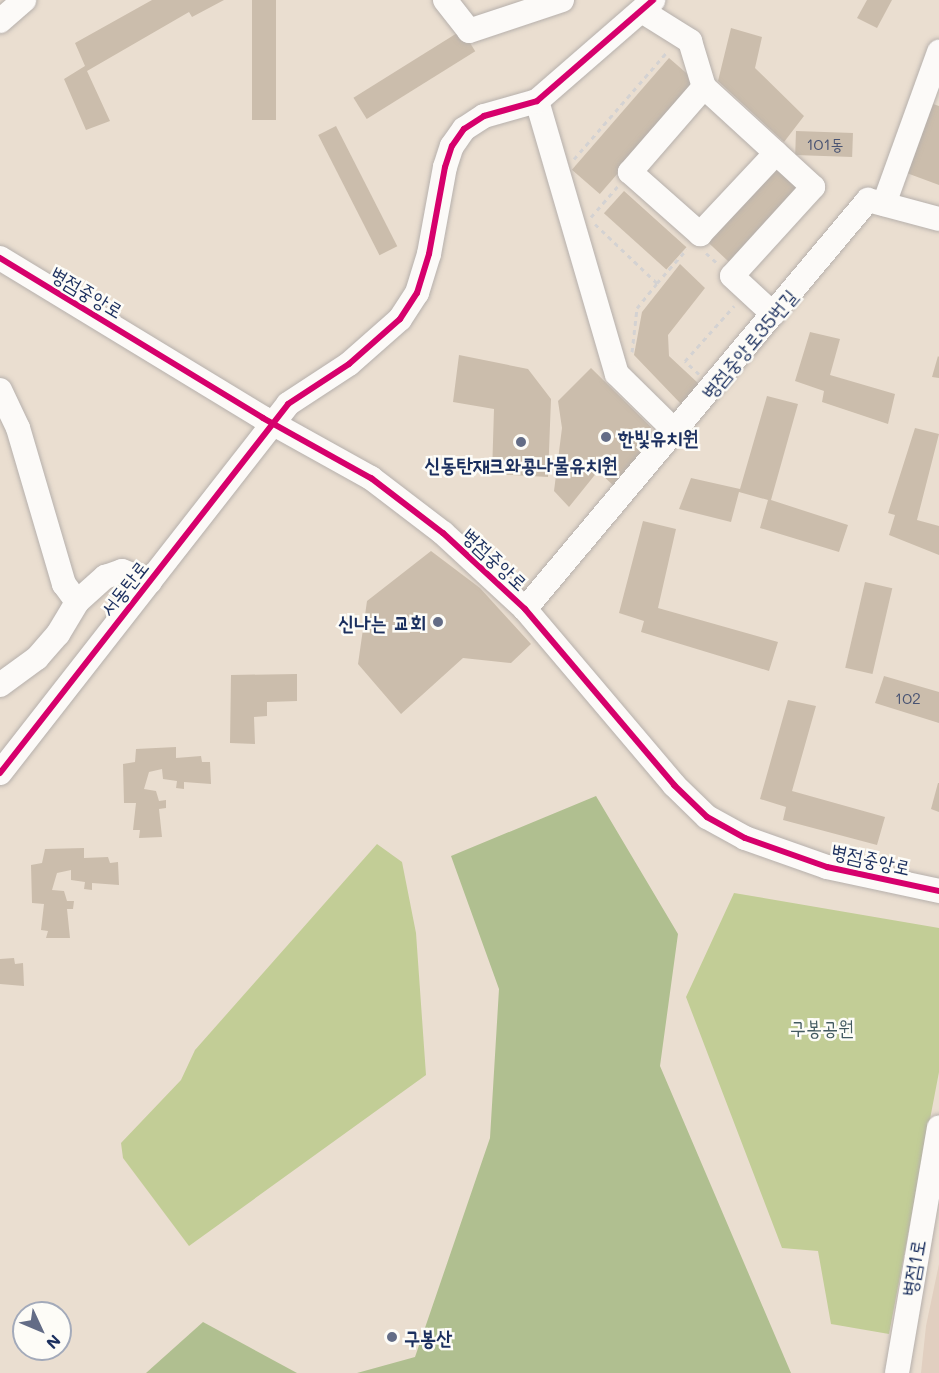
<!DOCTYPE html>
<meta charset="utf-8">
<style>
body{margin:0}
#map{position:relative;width:939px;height:1373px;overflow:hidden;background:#eaded0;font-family:Mali,"Poor Story",sans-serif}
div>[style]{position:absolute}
.built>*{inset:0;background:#e1cfc0}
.green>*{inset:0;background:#c2cd96}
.forest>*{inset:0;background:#b0bf90}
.building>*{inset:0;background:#cbbdac;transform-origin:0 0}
.path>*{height:3px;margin-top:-1.5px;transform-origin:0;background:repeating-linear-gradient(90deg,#d4d2d2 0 4.5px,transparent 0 9px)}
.roads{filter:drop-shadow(0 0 2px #b6b0ac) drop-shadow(0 0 2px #b6b0ac)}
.minor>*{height:24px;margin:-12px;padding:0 12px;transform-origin:12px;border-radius:12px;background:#fcfaf8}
.cycleway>*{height:6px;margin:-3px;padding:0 3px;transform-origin:3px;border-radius:3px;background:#d6006c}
.dots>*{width:16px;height:16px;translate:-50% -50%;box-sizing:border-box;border:3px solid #fdfcf7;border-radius:50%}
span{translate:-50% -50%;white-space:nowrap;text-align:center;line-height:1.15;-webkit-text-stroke:5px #fdfcf7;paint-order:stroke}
.number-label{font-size:16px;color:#475272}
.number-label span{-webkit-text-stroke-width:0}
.street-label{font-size:20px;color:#1b2f5e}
.poi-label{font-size:20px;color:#1b2f5e;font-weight:700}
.left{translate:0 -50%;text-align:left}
.right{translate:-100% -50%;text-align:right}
.park-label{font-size:20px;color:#435a61}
.north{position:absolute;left:12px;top:1301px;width:60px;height:60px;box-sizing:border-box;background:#fdfcf7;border:2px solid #a3aaba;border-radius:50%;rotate:134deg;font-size:16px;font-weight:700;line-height:24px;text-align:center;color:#1b2f5e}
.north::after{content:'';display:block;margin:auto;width:21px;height:27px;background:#636c86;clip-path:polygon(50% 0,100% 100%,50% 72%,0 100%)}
</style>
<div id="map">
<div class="built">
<div style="clip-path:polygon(939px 1264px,939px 1373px,921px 1373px,926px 1326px)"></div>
</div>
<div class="green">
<div style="clip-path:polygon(377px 844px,402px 862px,416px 933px,426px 1075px,189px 1246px,123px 1158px,121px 1143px,181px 1080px,195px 1050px)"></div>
<div style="clip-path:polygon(734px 893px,939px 928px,939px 1072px,889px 1334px,831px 1324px,818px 1251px,782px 1248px,686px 997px)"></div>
</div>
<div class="forest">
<div style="clip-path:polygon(596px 796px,678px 934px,660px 1066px,791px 1373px,357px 1373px,415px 1357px,490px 1138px,499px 989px,451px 856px)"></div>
<div style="clip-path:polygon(203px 1322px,297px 1373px,146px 1373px)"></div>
</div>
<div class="building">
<div style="clip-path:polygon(152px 0,224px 0,192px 17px,189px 12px,87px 71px,110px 121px,86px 130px,64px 79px,85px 66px,75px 43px)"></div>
<div style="left:252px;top:0;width:24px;height:120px"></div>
<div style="clip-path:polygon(867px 0,892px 0,877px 28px,857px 18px)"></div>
<div style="clip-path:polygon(731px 28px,762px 37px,755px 68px,804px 116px,784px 142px,718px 81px)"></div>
<div style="left:462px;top:30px;width:25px;height:128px;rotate:58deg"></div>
<div style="left:669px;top:58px;width:37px;height:148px;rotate:41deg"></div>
<div style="clip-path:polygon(930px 103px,939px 106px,939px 185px,904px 172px)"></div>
<div style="left:336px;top:126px;width:135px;height:20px;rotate:63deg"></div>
<div style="left:796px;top:131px;width:57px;height:24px;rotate:2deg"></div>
<div style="left:779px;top:165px;width:34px;height:105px;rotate:43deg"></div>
<div style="left:624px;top:191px;width:84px;height:30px;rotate:42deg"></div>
<div style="clip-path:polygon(680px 264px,705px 288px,668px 335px,669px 356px,699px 384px,681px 404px,634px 355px,642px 312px)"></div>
<div style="clip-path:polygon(810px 332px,840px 339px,830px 375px,895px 394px,888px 424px,822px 402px,824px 391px,795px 381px)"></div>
<div style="clip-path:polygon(459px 355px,528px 369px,551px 399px,548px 477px,492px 474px,494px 409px,453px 402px)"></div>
<div style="clip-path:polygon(938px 356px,939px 357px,939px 378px,932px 377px)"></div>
<div style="clip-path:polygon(591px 368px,651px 427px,652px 445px,616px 488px,598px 471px,569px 507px,554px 491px,562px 428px,558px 401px)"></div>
<div style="clip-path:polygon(767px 396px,798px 404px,771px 500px,848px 525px,839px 552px,760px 528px,768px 500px,739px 492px,731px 522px,679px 509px,691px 478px,740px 489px)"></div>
<div style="clip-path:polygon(915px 428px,939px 434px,917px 520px,939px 526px,939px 555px,889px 535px,895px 515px,888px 513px)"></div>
<div style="clip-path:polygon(643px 521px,676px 529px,658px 608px,778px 642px,769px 671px,641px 632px,644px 621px,619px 613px)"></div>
<div style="clip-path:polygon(431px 551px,480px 588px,531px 644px,511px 663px,463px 658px,401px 714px,358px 664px,367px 601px)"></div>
<div style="left:865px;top:582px;width:28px;height:88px;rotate:13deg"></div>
<div style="clip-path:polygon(297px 674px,297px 701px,267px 702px,267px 716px,254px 717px,255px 744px,230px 743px,231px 675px)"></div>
<div style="clip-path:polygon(884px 676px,939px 692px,939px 723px,875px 703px)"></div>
<div style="clip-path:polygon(788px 700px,816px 706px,792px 791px,885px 817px,877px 845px,783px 820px,786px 807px,760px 799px)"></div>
<div style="clip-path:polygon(176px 747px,176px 758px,201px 756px,202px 762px,210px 762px,211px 784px,184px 782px,184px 789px,176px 788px,177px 781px,163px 779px,162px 769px,149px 772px,144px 789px,156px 791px,159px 801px,166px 800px,166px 808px,159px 809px,162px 837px,139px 838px,140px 830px,133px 830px,136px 803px,124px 803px,123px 764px,135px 762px,136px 749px)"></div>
<div style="clip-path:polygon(938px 783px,939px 783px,939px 812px,931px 809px)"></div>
<div style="clip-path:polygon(84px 848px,84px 858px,108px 857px,110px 863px,118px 862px,119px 885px,92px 883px,92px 890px,84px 889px,85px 882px,71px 880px,71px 870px,57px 873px,52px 890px,64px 891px,67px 901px,74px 901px,73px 909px,67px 909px,70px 938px,46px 938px,48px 931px,41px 930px,44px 904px,32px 903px,31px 865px,42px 863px,45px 849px)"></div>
<div style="clip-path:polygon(14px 958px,15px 964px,23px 963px,24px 986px,0 984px,0 959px)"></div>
</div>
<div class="path">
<div style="left:574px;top:159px;width:143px;rotate:-49deg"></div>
<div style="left:591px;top:217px;width:41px;rotate:-48.9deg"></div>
<div style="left:595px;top:224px;width:86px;rotate:43.6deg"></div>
<div style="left:657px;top:283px;width:45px;rotate:-48.6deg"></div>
<div style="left:706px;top:253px;width:15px;rotate:42deg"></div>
<div style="left:632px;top:352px;width:44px;rotate:-83.5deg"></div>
<div style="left:637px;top:308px;width:32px;rotate:-51deg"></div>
<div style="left:699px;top:374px;width:19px;rotate:-137deg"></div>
<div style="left:685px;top:361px;width:74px;rotate:-48.3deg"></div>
</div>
<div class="roads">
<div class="minor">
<div style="left:445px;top:0;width:39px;rotate:52deg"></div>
<div style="left:469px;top:31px;width:98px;rotate:-18.4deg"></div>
<div style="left:642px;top:11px;width:57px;rotate:32deg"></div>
<div style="left:690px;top:41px;width:48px;rotate:73.1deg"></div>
<div style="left:704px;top:87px;width:148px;rotate:42.5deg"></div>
<div style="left:813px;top:187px;width:120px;rotate:132.3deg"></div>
<div style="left:732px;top:276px;width:56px;rotate:42.8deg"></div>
<div style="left:0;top:21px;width:32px;rotate:-41deg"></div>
<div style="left:704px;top:87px;width:113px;rotate:131deg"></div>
<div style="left:630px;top:172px;width:94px;rotate:41.5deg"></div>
<div style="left:700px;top:234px;width:111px;rotate:-46.8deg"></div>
<div style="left:537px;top:101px;width:284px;rotate:73.7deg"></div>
<div style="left:617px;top:374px;width:81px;rotate:44.5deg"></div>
<div style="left:884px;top:204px;width:162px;rotate:-70.1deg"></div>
<div style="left:0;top:258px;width:308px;rotate:31.3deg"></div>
<div style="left:263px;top:418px;width:124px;rotate:29.1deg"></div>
<div style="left:371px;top:478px;width:91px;rotate:37.4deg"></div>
<div style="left:443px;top:533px;width:112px;rotate:42.8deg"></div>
<div style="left:525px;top:609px;width:231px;rotate:49.7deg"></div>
<div style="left:674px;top:785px;width:46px;rotate:44.1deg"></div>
<div style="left:707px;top:817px;width:43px;rotate:28.9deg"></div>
<div style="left:745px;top:838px;width:87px;rotate:19.5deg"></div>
<div style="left:827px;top:867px;width:115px;rotate:12.1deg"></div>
<div style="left:0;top:390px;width:42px;rotate:64.7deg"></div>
<div style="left:18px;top:428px;width:163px;rotate:73.6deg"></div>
<div style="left:64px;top:584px;width:22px;rotate:54deg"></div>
<div style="left:525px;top:609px;width:534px;rotate:-50.02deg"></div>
<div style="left:868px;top:200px;width:73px;rotate:15deg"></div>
<div style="left:0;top:685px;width:46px;rotate:-36.1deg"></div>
<div style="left:37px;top:658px;width:32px;rotate:-49deg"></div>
<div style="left:58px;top:634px;width:37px;rotate:-59deg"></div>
<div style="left:77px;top:602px;width:38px;rotate:-42deg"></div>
<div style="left:105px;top:577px;width:18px;rotate:-19deg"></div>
<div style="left:122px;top:571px;width:30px;rotate:21deg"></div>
<div style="left:0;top:773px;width:468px;rotate:-52deg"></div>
<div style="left:288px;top:404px;width:73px;rotate:-33.3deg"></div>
<div style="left:349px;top:364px;width:68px;rotate:-41.4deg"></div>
<div style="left:400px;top:319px;width:31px;rotate:-57deg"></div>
<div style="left:417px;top:293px;width:41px;rotate:-72.9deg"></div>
<div style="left:429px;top:254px;width:88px;rotate:-79.6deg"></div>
<div style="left:445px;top:167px;width:22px;rotate:-72deg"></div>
<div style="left:452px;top:146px;width:21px;rotate:-55deg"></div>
<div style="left:464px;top:129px;width:24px;rotate:-33deg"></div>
<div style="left:484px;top:116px;width:55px;rotate:-15.8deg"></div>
<div style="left:537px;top:101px;width:154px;rotate:-41deg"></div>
<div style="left:897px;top:1373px;width:249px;rotate:-80.3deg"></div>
</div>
</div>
<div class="cycleway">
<div style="left:0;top:258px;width:308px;rotate:31.3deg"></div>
<div style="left:263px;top:418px;width:124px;rotate:29.1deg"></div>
<div style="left:371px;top:478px;width:91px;rotate:37.4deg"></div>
<div style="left:443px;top:533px;width:112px;rotate:42.8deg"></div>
<div style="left:525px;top:609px;width:231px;rotate:49.7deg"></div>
<div style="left:674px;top:785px;width:46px;rotate:44.1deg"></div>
<div style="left:707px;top:817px;width:43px;rotate:28.9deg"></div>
<div style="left:745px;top:838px;width:87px;rotate:19.5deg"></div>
<div style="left:827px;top:867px;width:115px;rotate:12.1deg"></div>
<div style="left:0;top:773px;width:468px;rotate:-52deg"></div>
<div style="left:288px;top:404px;width:73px;rotate:-33.3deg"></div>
<div style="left:349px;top:364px;width:68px;rotate:-41.4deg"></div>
<div style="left:400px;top:319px;width:31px;rotate:-57deg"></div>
<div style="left:417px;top:293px;width:41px;rotate:-72.9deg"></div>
<div style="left:429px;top:254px;width:88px;rotate:-79.6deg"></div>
<div style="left:445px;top:167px;width:22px;rotate:-72deg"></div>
<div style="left:452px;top:146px;width:21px;rotate:-55deg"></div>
<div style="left:464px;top:129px;width:24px;rotate:-33deg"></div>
<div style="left:484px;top:116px;width:55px;rotate:-15.8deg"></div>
<div style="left:537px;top:101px;width:154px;rotate:-41deg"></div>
</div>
<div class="dots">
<div style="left:606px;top:437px;background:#636c86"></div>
<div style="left:521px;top:442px;background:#636c86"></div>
<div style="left:438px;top:622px;background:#636c86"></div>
<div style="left:392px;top:1337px;background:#636c86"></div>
</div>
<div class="number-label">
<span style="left:825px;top:144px">101동</span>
<span style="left:908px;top:698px">102</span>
</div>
<div class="street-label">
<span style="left:87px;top:292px;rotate:31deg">병점중앙로</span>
<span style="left:749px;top:344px;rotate:-50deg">병점중앙로35번길</span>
<span style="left:495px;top:559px;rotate:43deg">병점중앙로</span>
<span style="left:124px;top:588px;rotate:-52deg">서동탄로</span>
<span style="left:871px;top:859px;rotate:13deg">병점중앙로</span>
<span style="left:913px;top:1268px;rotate:-80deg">병점1로</span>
</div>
<div class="poi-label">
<span class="left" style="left:618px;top:437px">한빛유치원</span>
<span style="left:521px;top:464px">신동탄재크와콩나물유치원</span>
<span class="right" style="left:426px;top:622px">신나는 교회</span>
<span class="left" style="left:404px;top:1337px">구봉산</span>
</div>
<div class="park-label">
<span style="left:822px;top:1027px">구봉공원</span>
</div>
<div class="north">N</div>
</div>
